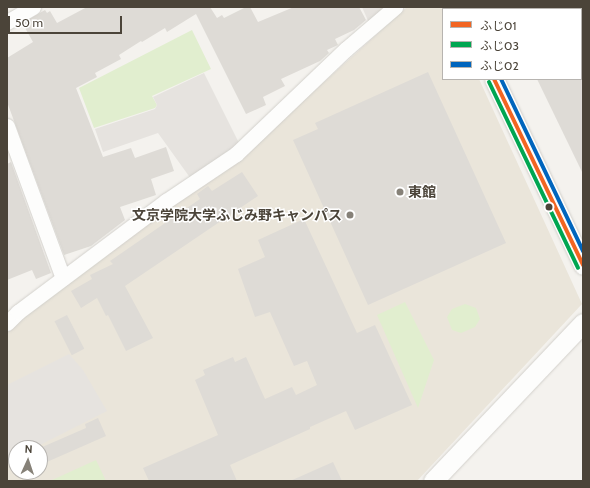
<!DOCTYPE html>
<meta charset="utf-8">
<style>
body{margin:0}
#map{position:relative;width:590px;height:488px;overflow:hidden;background:#f4f2ee;font-family:Cabin,"Noto Sans JP",sans-serif}
div>[style]{position:absolute}
.education>*{inset:0;background:#eae5da}
.green>*{inset:0;background:#e1eecf}
.parking>*{inset:0;background:#e6e3df}
.building>*{inset:0;background:#dedbd6;transform-origin:0 0}
.roads{filter:drop-shadow(0 0 1px #d2d0cb) drop-shadow(0 0 1px #d2d0cb)}
.minor>*{height:15px;margin:-7.5px;padding:0 7.5px;transform-origin:7.5px;border-radius:7.5px;background:#fdfdfc}
.tertiary>*{height:19px;margin:-9.5px;padding:0 9.5px;transform-origin:9.5px;border-radius:9.5px;background:#fdfdfc}
.bus-1>*{height:4px;margin:-2px;padding:0 2px;transform-origin:2px;border-radius:2px;background:#f26522}
.bus-2>*{height:4px;margin:-2px;padding:0 2px;transform-origin:2px;border-radius:2px;background:#00a651}
.bus-3>*{height:4px;margin:-2px;padding:0 2px;transform-origin:2px;border-radius:2px;background:#0065bd}
.dots>*{width:11px;height:11px;translate:-50% -50%;box-sizing:border-box;border:2px solid #fff;border-radius:50%}
span{translate:-50% -50%;white-space:nowrap;text-align:center;line-height:1.15;-webkit-text-stroke:3px #fff;paint-order:stroke}
.poi-label{font-size:14px;color:#4b4439;font-weight:700}
.left{translate:0 -50%;text-align:left}
.right{translate:-100% -50%;text-align:right}
.frame{position:absolute;inset:0;border:8px solid #4b4439;pointer-events:none}
.legend{position:absolute;left:442px;top:8px;width:140px;height:72px;box-sizing:border-box;background:#fff;border:1px solid #b7b4b0;margin:0;padding:5px 7px;list-style:none;font-size:12px;color:#4b4439}
.legend li{display:flex;align-items:center;gap:8px;height:20px}
.legend b{width:20px;border:1px solid #b7b4b0}
.north{position:absolute;left:8px;top:440px;width:40px;height:40px;box-sizing:border-box;background:#fff;border:1px solid #b7b4b0;border-radius:50%;rotate:3deg;font-size:11px;font-weight:700;line-height:16px;text-align:center;color:#4b4439}
.north::after{content:'';display:block;margin:auto;width:14px;height:18px;background:#868178;clip-path:polygon(50% 0,100% 100%,50% 72%,0 100%)}
.scale{position:absolute;left:8px;top:16px;width:114px;height:18px;box-sizing:border-box;border:2px solid #4b4439;border-top:0;padding-left:5px;font-size:12px;line-height:14px;white-space:nowrap;color:#4b4439;-webkit-text-stroke:3px #fff;paint-order:stroke}
</style>
<div id="map">
<div class="education">
<div style="clip-path:polygon(evenodd,407px 7px,445px 7px,446px 9px,443px 9px,443px 79px,479px 79px,582px 304px,417px 481px,7px 481px,7px 333px,23px 317px,113px 247px,241px 157px,407px 7px,16px 448px,40px 448px,40px 472px,16px 472px,16px 448px)"></div>
</div>
<div class="green">
<div style="clip-path:polygon(192px 30px,211px 69px,152px 96px,157px 105px,155px 108px,94px 128px,79px 88px)"></div>
<div style="clip-path:polygon(405px 302px,434px 360px,418px 408px,377px 315px)"></div>
<div style="clip-path:polygon(465px 304px,476px 308px,480px 319px,475px 327px,461px 333px,452px 330px,447px 317px,452px 309px)"></div>
<div style="clip-path:polygon(96px 460px,106px 481px,50px 481px)"></div>
</div>
<div class="parking">
<div style="clip-path:polygon(362px 7px,389px 7px,369px 23px)"></div>
<div style="clip-path:polygon(204px 73px,239px 143px,191px 179px,158px 133px,103px 152px,95px 129px,155px 109px,157px 105px,153px 97px)"></div>
<div style="clip-path:polygon(69px 354px,83px 370px,107px 411px,34px 448px,16px 448px,16px 457px,7px 462px,7px 385px)"></div>
</div>
<div class="building">
<div style="clip-path:polygon(87px 7px,210px 7px,217px 18px,222px 15px,224px 18px,246px 7px,250px 7px,258px 22px,294px 7px,359px 7px,366px 20px,354px 30px,335px 39px,338px 45px,327px 50px,329px 53px,320px 61px,281px 79px,285px 86px,263px 97px,266px 105px,246px 114px,196px 14px,167px 32px,165px 28px,142px 42px,141px 41px,119px 55px,121px 59px,95px 73px,97px 77px,76px 88px,103px 157px,131px 148px,135px 158px,166px 147px,174px 171px,151px 179px,156px 195px,120px 207px,125px 220px,91px 246px,64px 255px,7px 102px,7px 58px,33px 42px,24px 26px,26px 25px,24px 22px,45px 10px,47px 13px,50px 11px,57px 23px)"></div>
<div style="clip-path:polygon(428px 72px,506px 243px,368px 305px,293px 140px,318px 129px,315px 123px)"></div>
<div style="clip-path:polygon(537px 79px,583px 79px,583px 174px)"></div>
<div style="clip-path:polygon(11px 162px,51px 273px,36px 279px,32px 270px,7px 280px,7px 164px)"></div>
<div style="clip-path:polygon(242px 172px,258px 196px,125px 286px,153px 338px,126px 351px,108px 315px,106px 316px,97px 298px,81px 308px,71px 291px,92px 279px,90px 275px,113px 264px,110px 261px,200px 199px,197px 194px,208px 186px,212px 191px)"></div>
<div style="clip-path:polygon(304px 219px,357px 333px,375px 325px,412px 405px,355px 430px,346px 411px,310px 427px,310px 429px,230px 465px,237px 481px,149px 481px,143px 468px,218px 435px,195px 380px,205px 375px,203px 370px,233px 357px,235px 362px,246px 357px,265px 399px,292px 387px,296px 395px,317px 385px,307px 361px,294px 366px,270px 312px,255px 317px,238px 269px,265px 257px,258px 240px)"></div>
<div style="left:67px;top:315px;width:38px;height:14px;rotate:63deg"></div>
<div style="clip-path:polygon(98px 418px,106px 436px,40px 465px,40px 448px,86px 428px,85px 424px)"></div>
<div style="clip-path:polygon(333px 462px,342px 481px,290px 481px)"></div>
</div>
<div class="roads">
<div class="minor">
<div style="left:514px;top:7px;width:2px;rotate:63deg"></div>
<div style="left:581px;top:13px;width:2px;rotate:-27deg"></div>
<div style="left:7px;top:22px;width:30px;rotate:-30deg"></div>
<div style="left:7px;top:126px;width:162px;rotate:69.8deg"></div>
<div style="left:7px;top:323px;width:16px;rotate:-45deg"></div>
<div style="left:18px;top:312px;width:185px;rotate:-36.9deg"></div>
<div style="left:166px;top:201px;width:84px;rotate:-33.9deg"></div>
<div style="left:236px;top:154px;width:152px;rotate:-43.7deg"></div>
<div style="left:346px;top:49px;width:65px;rotate:-40.6deg"></div>
</div>
<div class="tertiary">
<div style="left:460px;top:7px;width:2px;rotate:63deg"></div>
<div style="left:494px;top:79px;width:206px;rotate:64.4deg"></div>
<div style="left:433px;top:481px;width:218px;rotate:-46.5deg"></div>
</div>
</div>
<div class="bus-1">
<div style="left:494px;top:79px;width:206px;rotate:64.4deg"></div>
</div>
<div class="bus-2">
<div style="left:489px;top:82px;width:206px;rotate:64.4deg"></div>
</div>
<div class="bus-3">
<div style="left:501px;top:79px;width:191px;rotate:64.5deg"></div>
</div>
<div class="dots">
<div style="left:400px;top:192px;background:#868178"></div>
<div style="left:549px;top:207px;background:#4b4439"></div>
<div style="left:350px;top:215px;background:#868178"></div>
</div>
<div class="poi-label">
<span class="left" style="left:408px;top:192px">東館</span>
<span class="right" style="left:342px;top:215px">文京学院大学ふじみ野キャンパス</span>
</div>
<div class="frame"></div>
<ul class="legend">
<li><b style="height:5px;background:#f26522"></b>ふじ01</li>
<li><b style="height:5px;background:#00a651"></b>ふじ03</li>
<li><b style="height:5px;background:#0065bd"></b>ふじ02</li>
</ul>
<div class="north">N</div>
<div class="scale">50 m</div>
</div>
